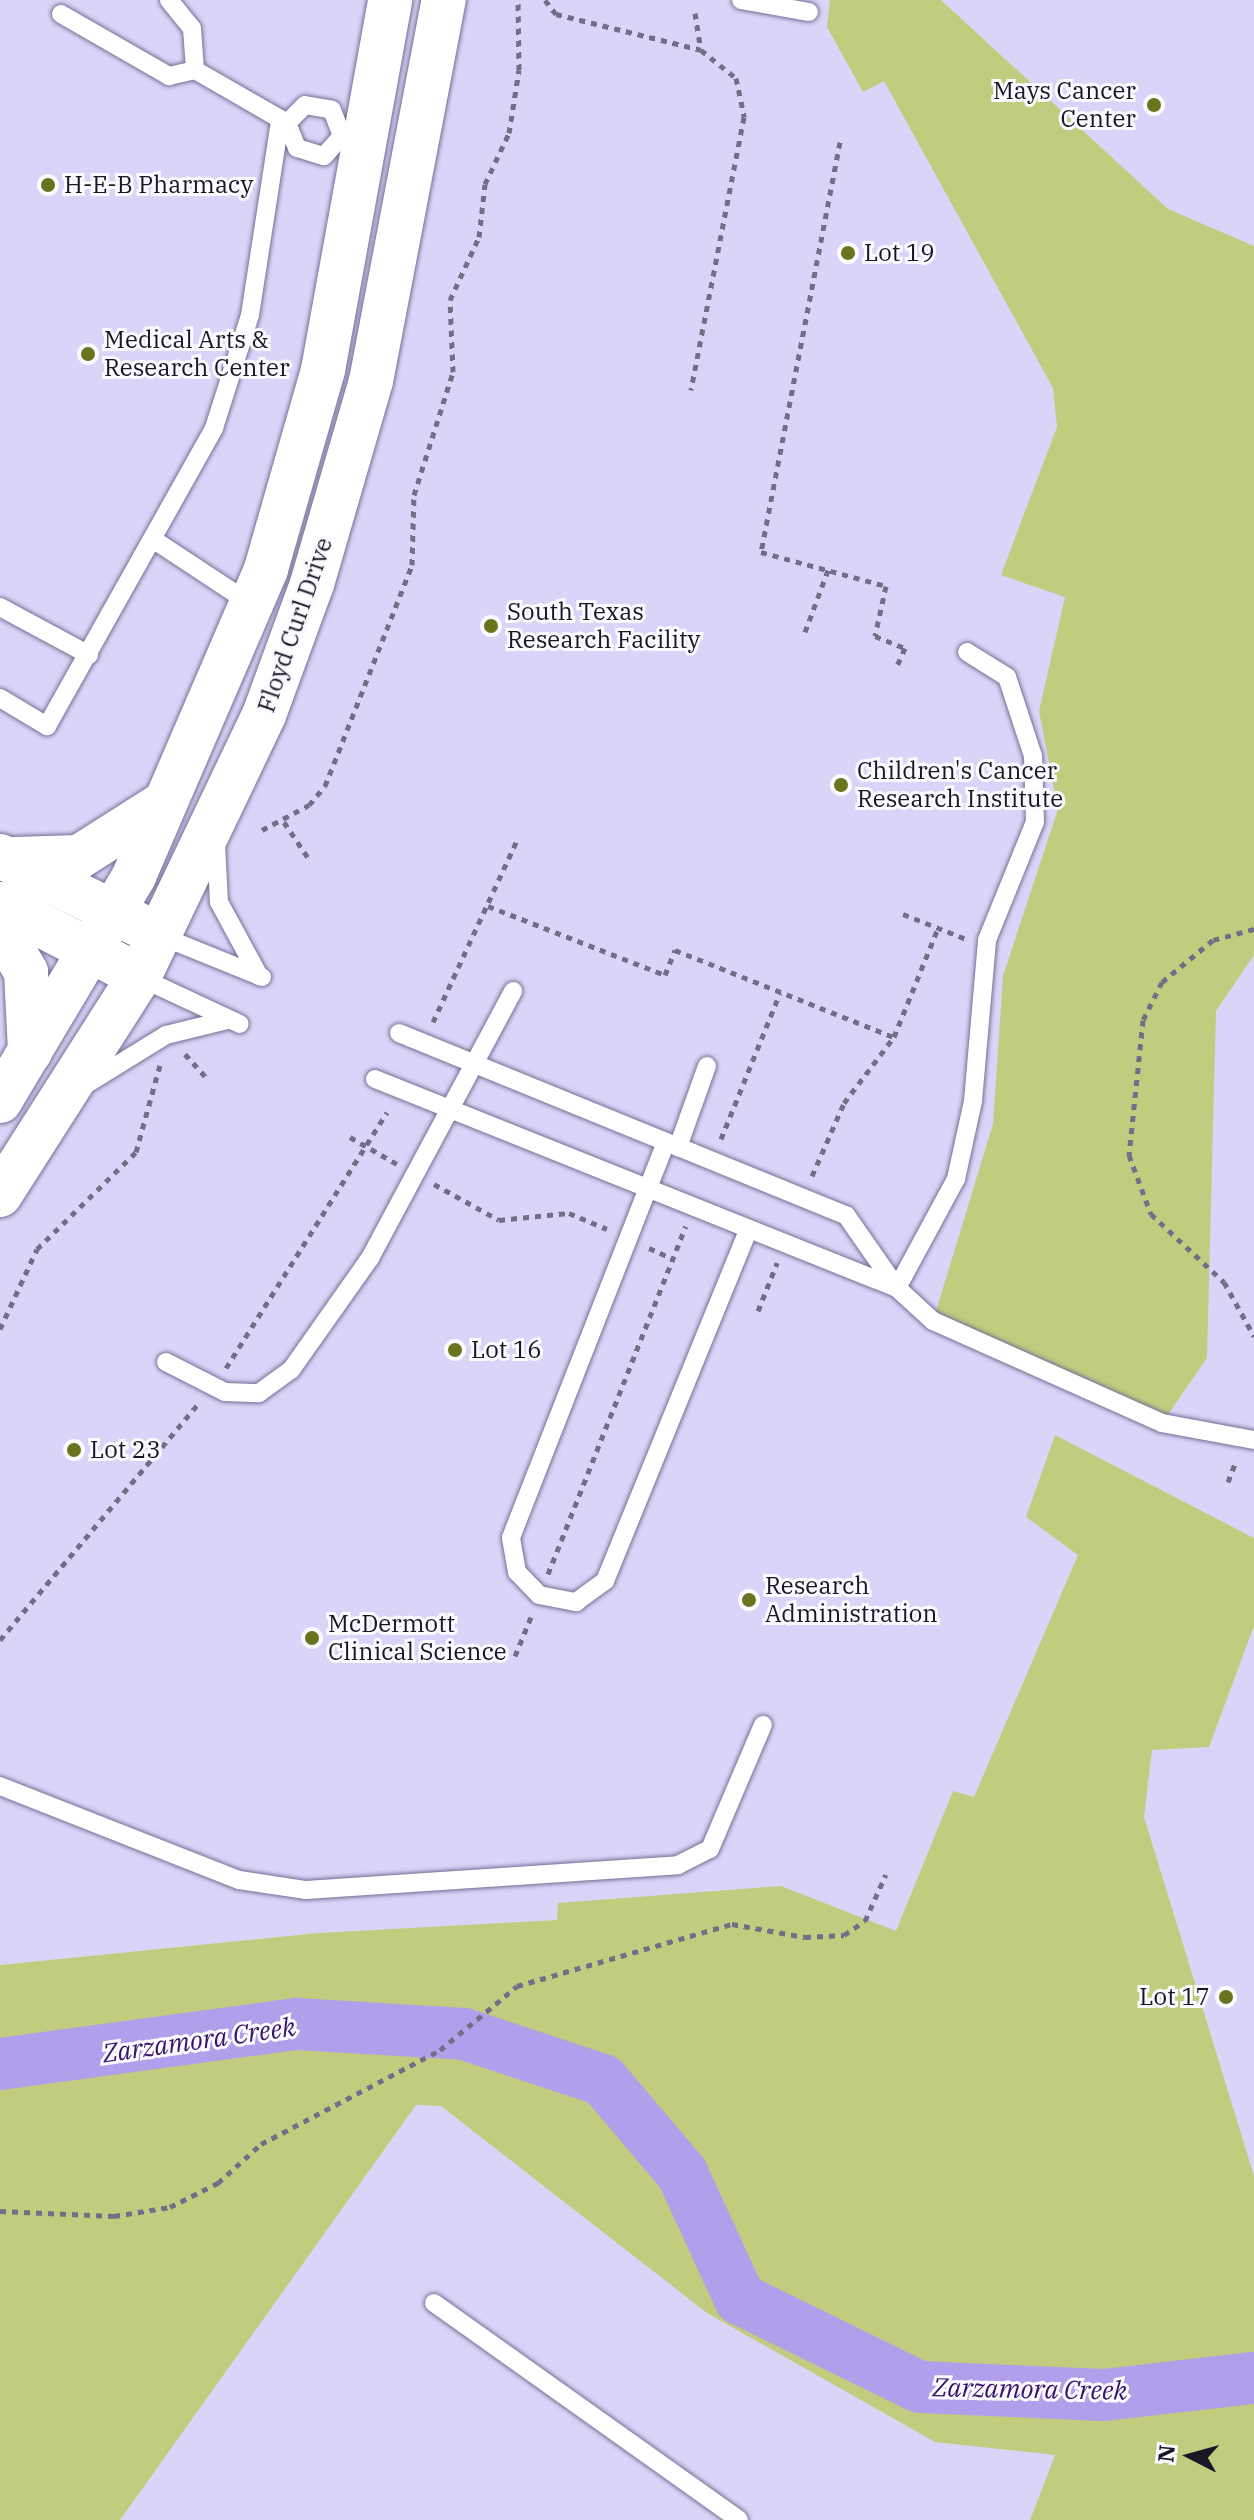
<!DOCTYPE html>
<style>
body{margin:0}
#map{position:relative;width:1254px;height:2520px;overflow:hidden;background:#dcd4f8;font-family:"IBM Plex Serif",serif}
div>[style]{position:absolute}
.green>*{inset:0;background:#c1cc7e}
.river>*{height:52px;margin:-26px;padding:0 26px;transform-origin:26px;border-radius:26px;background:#b29feb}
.path>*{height:5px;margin-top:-2.5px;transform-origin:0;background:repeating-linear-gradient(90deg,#736e87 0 6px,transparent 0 12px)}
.roads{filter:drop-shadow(0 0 2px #776e96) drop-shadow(0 0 2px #776e96)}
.service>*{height:18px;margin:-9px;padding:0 9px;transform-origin:9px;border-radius:9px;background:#fff}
.tertiary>*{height:44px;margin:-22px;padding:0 22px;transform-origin:22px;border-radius:22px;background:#fff}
.dots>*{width:22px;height:22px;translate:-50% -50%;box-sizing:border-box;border:4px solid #fbfaff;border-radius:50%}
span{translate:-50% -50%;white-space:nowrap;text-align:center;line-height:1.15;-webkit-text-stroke:6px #fbfaff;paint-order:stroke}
.poi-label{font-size:24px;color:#1a1626}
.right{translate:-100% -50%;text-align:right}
.left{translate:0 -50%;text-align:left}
.street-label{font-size:24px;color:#1a1626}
.water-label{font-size:26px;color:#38146c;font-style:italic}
.north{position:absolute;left:1150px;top:2416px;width:80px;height:80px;-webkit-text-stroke:6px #fbfaff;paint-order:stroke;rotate:276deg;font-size:22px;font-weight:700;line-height:32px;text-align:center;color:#1a1626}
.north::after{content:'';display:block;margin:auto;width:28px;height:36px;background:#1a1626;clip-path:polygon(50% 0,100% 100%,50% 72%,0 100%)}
</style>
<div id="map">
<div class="green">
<div style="clip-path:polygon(830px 0,941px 0,1168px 209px,1254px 246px,1254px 955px,1216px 1011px,1207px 1358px,1162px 1423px,933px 1321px,993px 1124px,1003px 976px,1058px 809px,1039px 711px,1065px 597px,1001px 575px,1057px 427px,1053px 388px,884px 81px,863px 92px,827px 27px)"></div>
<div style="clip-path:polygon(1055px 1435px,1254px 1538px,1254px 1626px,1209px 1747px,1152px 1750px,1144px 1817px,1254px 2176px,1254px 2520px,1030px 2520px,1055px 2455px,935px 2442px,707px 2313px,441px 2106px,416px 2105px,120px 2520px,0 2520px,0 1965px,318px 1933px,557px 1920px,558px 1903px,781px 1886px,896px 1931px,953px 1791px,974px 1797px,1078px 1555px,1026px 1517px)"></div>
</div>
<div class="river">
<div style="left:0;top:2064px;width:300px;rotate:-7.7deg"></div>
<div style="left:297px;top:2024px;width:167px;rotate:3.4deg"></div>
<div style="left:464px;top:2034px;width:146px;rotate:18.3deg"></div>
<div style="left:603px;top:2080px;width:122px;rotate:49.7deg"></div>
<div style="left:682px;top:2173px;width:139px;rotate:65.3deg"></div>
<div style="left:740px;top:2299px;width:200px;rotate:26.1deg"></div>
<div style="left:920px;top:2387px;width:184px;rotate:2.5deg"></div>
<div style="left:1104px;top:2395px;width:151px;rotate:-6.5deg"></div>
</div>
<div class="path">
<div style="left:545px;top:0;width:18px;rotate:52deg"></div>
<div style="left:556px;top:14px;width:149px;rotate:13.9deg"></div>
<div style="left:701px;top:50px;width:45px;rotate:38.7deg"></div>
<div style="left:736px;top:78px;width:40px;rotate:78deg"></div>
<div style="left:744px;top:117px;width:278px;rotate:101deg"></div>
<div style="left:695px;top:13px;width:37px;rotate:81deg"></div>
<div style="left:840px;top:142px;width:418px;rotate:100.9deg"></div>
<div style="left:761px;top:552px;width:130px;rotate:15.2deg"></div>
<div style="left:886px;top:586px;width:51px;rotate:102.4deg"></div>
<div style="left:875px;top:636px;width:32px;rotate:22deg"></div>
<div style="left:905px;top:648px;width:22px;rotate:114deg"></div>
<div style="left:805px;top:632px;width:66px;rotate:-69.6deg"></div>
<div style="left:284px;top:822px;width:48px;rotate:56deg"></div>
<div style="left:262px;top:830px;width:53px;rotate:-28deg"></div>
<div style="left:309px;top:805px;width:25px;rotate:-50deg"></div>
<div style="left:325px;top:786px;width:238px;rotate:-68.5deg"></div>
<div style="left:412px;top:565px;width:70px;rotate:-88.4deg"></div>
<div style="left:414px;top:495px;width:129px;rotate:-72.4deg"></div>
<div style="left:453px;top:372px;width:72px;rotate:-92.4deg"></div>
<div style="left:450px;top:300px;width:69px;rotate:-65.3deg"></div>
<div style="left:479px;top:237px;width:53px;rotate:-83.5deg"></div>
<div style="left:485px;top:184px;width:56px;rotate:-64.8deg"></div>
<div style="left:509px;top:133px;width:64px;rotate:-81deg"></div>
<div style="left:519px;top:70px;width:70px;rotate:-90.8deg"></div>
<div style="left:488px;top:906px;width:190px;rotate:21.3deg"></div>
<div style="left:665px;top:975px;width:27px;rotate:-68deg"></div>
<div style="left:675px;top:950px;width:236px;rotate:21.7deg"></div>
<div style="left:903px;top:914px;width:68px;rotate:21.6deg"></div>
<div style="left:1254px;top:929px;width:42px;rotate:165deg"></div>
<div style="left:1213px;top:940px;width:66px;rotate:140.5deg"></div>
<div style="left:1162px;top:982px;width:42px;rotate:116.6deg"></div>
<div style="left:1143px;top:1020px;width:136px;rotate:95.9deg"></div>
<div style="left:1129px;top:1155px;width:63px;rotate:69.6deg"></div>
<div style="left:1151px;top:1214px;width:100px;rotate:43deg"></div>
<div style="left:1224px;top:1282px;width:62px;rotate:60.9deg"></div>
<div style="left:433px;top:1022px;width:203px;rotate:-65.2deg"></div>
<div style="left:185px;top:1054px;width:31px;rotate:48deg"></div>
<div style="left:350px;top:1137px;width:54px;rotate:29.9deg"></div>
<div style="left:721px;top:1139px;width:157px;rotate:-68deg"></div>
<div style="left:812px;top:1176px;width:80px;rotate:-66.3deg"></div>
<div style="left:844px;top:1103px;width:83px;rotate:-52.9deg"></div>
<div style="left:894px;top:1037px;width:118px;rotate:-68deg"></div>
<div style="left:434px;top:1184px;width:74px;rotate:29deg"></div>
<div style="left:499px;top:1220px;width:70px;rotate:-5.7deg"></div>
<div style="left:569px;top:1213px;width:41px;rotate:22.8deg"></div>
<div style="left:649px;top:1248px;width:27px;rotate:24deg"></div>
<div style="left:758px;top:1311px;width:52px;rotate:-68.4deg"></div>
<div style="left:0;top:1329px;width:88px;rotate:-65.2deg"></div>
<div style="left:37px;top:1249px;width:139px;rotate:-44.4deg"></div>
<div style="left:136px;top:1152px;width:90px;rotate:-74.6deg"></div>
<div style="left:226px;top:1368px;width:302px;rotate:-57.8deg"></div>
<div style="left:1228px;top:1482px;width:22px;rotate:-69deg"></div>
<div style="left:548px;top:1574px;width:374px;rotate:-68.4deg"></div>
<div style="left:0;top:1640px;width:311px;rotate:-50deg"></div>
<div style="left:515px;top:1656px;width:42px;rotate:-67.7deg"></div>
<div style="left:0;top:2211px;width:114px;rotate:2.5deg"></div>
<div style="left:114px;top:2216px;width:57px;rotate:-9.1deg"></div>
<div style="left:170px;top:2207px;width:54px;rotate:-26.6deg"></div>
<div style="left:218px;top:2183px;width:58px;rotate:-42.2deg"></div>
<div style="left:261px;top:2144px;width:202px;rotate:-27.7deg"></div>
<div style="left:440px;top:2050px;width:100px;rotate:-39.7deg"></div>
<div style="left:517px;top:1986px;width:224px;rotate:-16.1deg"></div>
<div style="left:732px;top:1924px;width:74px;rotate:10.1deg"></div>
<div style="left:805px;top:1937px;width:39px;rotate:-3deg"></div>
<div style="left:844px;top:1935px;width:25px;rotate:-34deg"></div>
<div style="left:865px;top:1921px;width:51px;rotate:-65.9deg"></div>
</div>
<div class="roads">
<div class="service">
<div style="left:169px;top:0;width:36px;rotate:51deg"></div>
<div style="left:192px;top:28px;width:42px;rotate:85.9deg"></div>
<div style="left:195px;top:70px;width:106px;rotate:29.9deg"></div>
<div style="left:287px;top:123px;width:27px;rotate:68deg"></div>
<div style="left:297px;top:148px;width:28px;rotate:17deg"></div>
<div style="left:324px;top:156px;width:27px;rotate:-48deg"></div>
<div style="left:741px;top:0;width:69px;rotate:10deg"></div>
<div style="left:61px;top:14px;width:125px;rotate:29.9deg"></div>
<div style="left:169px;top:76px;width:27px;rotate:-13deg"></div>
<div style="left:287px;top:123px;width:25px;rotate:-45deg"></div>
<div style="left:305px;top:105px;width:27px;rotate:10deg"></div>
<div style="left:332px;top:110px;width:28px;rotate:69deg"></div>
<div style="left:154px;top:540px;width:116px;rotate:33.4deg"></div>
<div style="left:0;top:607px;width:101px;rotate:28.3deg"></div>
<div style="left:0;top:698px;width:55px;rotate:30.8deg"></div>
<div style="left:47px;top:726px;width:342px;rotate:-60.7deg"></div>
<div style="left:214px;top:428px;width:119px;rotate:-72.3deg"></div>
<div style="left:250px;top:315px;width:196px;rotate:-81.2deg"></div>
<div style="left:216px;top:845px;width:57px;rotate:87deg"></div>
<div style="left:219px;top:902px;width:84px;rotate:61.6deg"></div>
<div style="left:161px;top:936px;width:109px;rotate:22.1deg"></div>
<div style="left:139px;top:977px;width:111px;rotate:25deg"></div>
<div style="left:399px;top:1033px;width:483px;rotate:22.2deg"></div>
<div style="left:846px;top:1215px;width:89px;rotate:55.1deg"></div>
<div style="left:897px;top:1288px;width:49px;rotate:42.5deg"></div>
<div style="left:933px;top:1321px;width:251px;rotate:24deg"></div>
<div style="left:1162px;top:1423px;width:94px;rotate:10.5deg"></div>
<div style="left:375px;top:1079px;width:562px;rotate:21.82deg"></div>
<div style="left:85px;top:1085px;width:95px;rotate:-31.7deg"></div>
<div style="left:166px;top:1035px;width:63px;rotate:-13.8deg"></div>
<div style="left:666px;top:1142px;width:425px;rotate:111.4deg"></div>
<div style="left:511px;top:1538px;width:35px;rotate:80deg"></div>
<div style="left:517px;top:1572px;width:32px;rotate:46deg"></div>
<div style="left:539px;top:1595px;width:38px;rotate:11deg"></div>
<div style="left:576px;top:1602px;width:36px;rotate:-36deg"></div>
<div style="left:605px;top:1581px;width:379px;rotate:-67.8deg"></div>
<div style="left:678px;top:1147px;width:86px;rotate:-70.3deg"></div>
<div style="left:897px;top:1288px;width:124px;rotate:-61.6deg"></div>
<div style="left:956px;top:1179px;width:80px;rotate:-77.7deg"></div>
<div style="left:973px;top:1101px;width:162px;rotate:-85deg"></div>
<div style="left:987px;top:940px;width:127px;rotate:-67.9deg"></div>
<div style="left:1035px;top:822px;width:66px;rotate:-91.7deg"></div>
<div style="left:1033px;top:756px;width:83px;rotate:-108.2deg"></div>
<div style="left:1007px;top:677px;width:47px;rotate:-148deg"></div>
<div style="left:166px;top:1362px;width:66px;rotate:27deg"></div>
<div style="left:225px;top:1392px;width:34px;rotate:2deg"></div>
<div style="left:259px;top:1393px;width:39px;rotate:-36deg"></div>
<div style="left:291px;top:1370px;width:137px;rotate:-54.8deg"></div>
<div style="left:370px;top:1258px;width:303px;rotate:-61.8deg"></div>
<div style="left:0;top:1786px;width:257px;rotate:21.5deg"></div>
<div style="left:239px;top:1880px;width:68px;rotate:8.5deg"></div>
<div style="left:306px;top:1890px;width:373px;rotate:-3.8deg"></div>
<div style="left:678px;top:1865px;width:36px;rotate:-27deg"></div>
<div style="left:710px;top:1849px;width:135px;rotate:-66.9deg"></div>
<div style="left:434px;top:2303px;width:374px;rotate:35.4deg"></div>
</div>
<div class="tertiary">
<div style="left:0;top:856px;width:153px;rotate:26.4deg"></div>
<div style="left:15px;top:859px;width:64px;rotate:-1.8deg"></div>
<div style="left:79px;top:857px;width:101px;rotate:-32.4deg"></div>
<div style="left:0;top:904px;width:135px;rotate:27.3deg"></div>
<div style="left:0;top:927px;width:52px;rotate:60deg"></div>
<div style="left:26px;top:972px;width:80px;rotate:87.1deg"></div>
<div style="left:0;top:1101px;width:262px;rotate:-59.2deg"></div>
<div style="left:134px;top:876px;width:334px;rotate:-66.7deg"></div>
<div style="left:266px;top:569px;width:207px;rotate:-74deg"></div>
<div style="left:323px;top:370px;width:376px;rotate:-79.7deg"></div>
<div style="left:0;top:1195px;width:259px;rotate:-57.5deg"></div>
<div style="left:139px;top:977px;width:290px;rotate:-64.5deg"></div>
<div style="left:264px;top:715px;width:140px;rotate:-69.9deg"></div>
<div style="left:312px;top:584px;width:211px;rotate:-73.8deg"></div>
<div style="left:371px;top:381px;width:388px;rotate:-79.2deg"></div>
</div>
</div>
<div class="dots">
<div style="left:1154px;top:105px;background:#6a731d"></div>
<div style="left:48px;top:185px;background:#6a731d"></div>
<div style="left:848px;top:253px;background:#6a731d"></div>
<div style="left:88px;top:354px;background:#6a731d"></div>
<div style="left:491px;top:626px;background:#6a731d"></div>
<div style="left:841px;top:785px;background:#6a731d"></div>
<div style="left:455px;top:1350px;background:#6a731d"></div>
<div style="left:74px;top:1450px;background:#6a731d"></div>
<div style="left:749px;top:1600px;background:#6a731d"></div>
<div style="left:312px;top:1638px;background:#6a731d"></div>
<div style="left:1226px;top:1997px;background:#6a731d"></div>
</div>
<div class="poi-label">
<span class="right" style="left:1136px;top:105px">Mays Cancer<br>Center</span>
<span class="left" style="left:64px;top:185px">H-E-B Pharmacy</span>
<span class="left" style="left:864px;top:253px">Lot 19</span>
<span class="left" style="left:104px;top:354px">Medical Arts &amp;<br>Research Center</span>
<span class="left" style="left:507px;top:626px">South Texas<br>Research Facility</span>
<span class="left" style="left:857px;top:785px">Children's Cancer<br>Research Institute</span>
<span class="left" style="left:471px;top:1350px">Lot 16</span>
<span class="left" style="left:90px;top:1450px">Lot 23</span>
<span class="left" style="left:765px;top:1600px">Research<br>Administration</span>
<span class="left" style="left:328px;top:1638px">McDermott<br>Clinical Science</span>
<span class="right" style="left:1210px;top:1997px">Lot 17</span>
</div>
<div class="street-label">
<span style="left:295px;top:625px;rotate:-71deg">Floyd Curl Drive</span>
</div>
<div class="water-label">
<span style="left:199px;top:2040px;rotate:-8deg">Zarzamora Creek</span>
<span style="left:1030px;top:2389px;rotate:1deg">Zarzamora Creek</span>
</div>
<div class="north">N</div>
</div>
